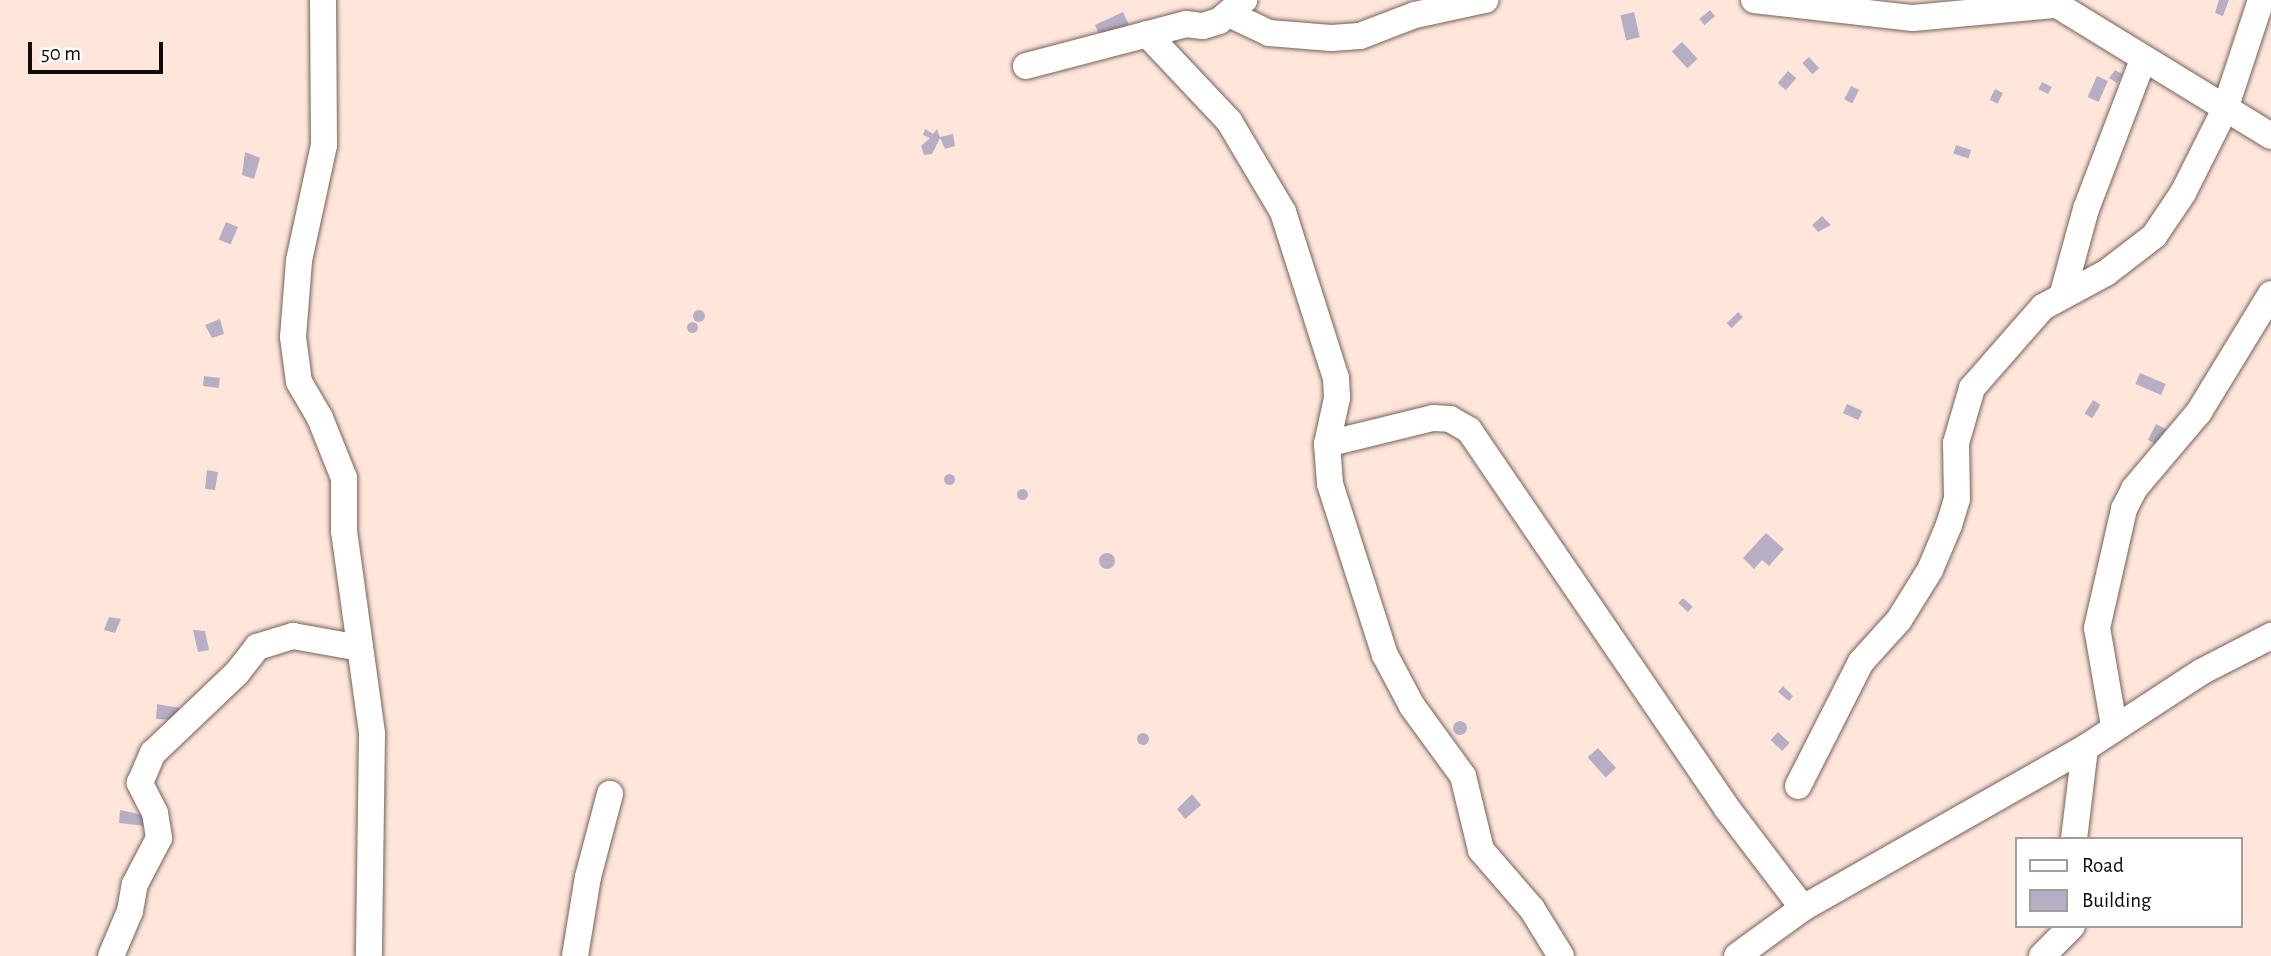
<!DOCTYPE html>
<style>
body{margin:0}
#map{position:relative;width:2271px;height:956px;overflow:hidden;background:#fee6da;font-family:"Alegreya Sans",sans-serif}
div>[style]{position:absolute}
.building>*{inset:0;background:#b6afc4;transform-origin:0 0}
.round{border-radius:50%}
.roads{filter:drop-shadow(0 0 2px #766258) drop-shadow(0 0 2px #766258)}
.minor>*{height:26px;margin:-13px;padding:0 13px;transform-origin:13px;border-radius:13px;background:#fff}
span{translate:-50% -50%;white-space:nowrap;text-align:center;line-height:1.15;-webkit-text-stroke:6px #fff;paint-order:stroke}
.legend{position:absolute;left:2015px;top:837px;width:228px;height:91px;box-sizing:border-box;background:#fff;border:2px solid #a09d9c;margin:0;padding:9px 12px;list-style:none;font-size:21px;color:#120a07}
.legend li{display:flex;align-items:center;gap:14px;height:35px}
.legend b{width:35px;border:2px solid #a09d9c}
.scale{position:absolute;left:28px;top:42px;width:135px;height:32px;box-sizing:border-box;border:4px solid #120a07;border-top:0;padding-left:9px;font-size:21px;line-height:24px;white-space:nowrap;color:#120a07;-webkit-text-stroke:5px #fff;paint-order:stroke}
</style>
<div id="map">
<div class="building">
<div style="clip-path:polygon(2219px 0,2229px 0,2223px 16px,2215px 13px)"></div>
<div style="left:1710px;top:10px;width:8px;height:14px;rotate:50deg"></div>
<div style="left:1123px;top:12px;width:14px;height:31px;rotate:65deg"></div>
<div style="left:1634px;top:12px;width:26px;height:14px;rotate:77deg"></div>
<div style="left:1682px;top:42px;width:23px;height:14px;rotate:47deg"></div>
<div style="left:1809px;top:57px;width:15px;height:9px;rotate:48deg"></div>
<div style="clip-path:polygon(2115px 70px,2122px 74px,2117px 83px,2109px 78px)"></div>
<div style="left:1788px;top:71px;width:11px;height:16px;rotate:41deg"></div>
<div style="left:2097px;top:76px;width:12px;height:23px;rotate:24deg"></div>
<div style="left:2042px;top:82px;width:11px;height:8px;rotate:27deg"></div>
<div style="left:1851px;top:86px;width:9px;height:15px;rotate:27deg"></div>
<div style="left:1995px;top:89px;width:9px;height:12px;rotate:27deg"></div>
<div style="clip-path:polygon(925px 129px,933px 134px,937px 129px,940px 137px,953px 134px,955px 146px,945px 149px,940px 138px,932px 154px,924px 155px,921px 146px,930px 138px,923px 135px)"></div>
<div style="left:1956px;top:145px;width:16px;height:9px;rotate:18deg"></div>
<div style="clip-path:polygon(245px 152px,260px 158px,254px 179px,242px 175px)"></div>
<div style="clip-path:polygon(1822px 216px,1831px 225px,1818px 232px,1812px 225px)"></div>
<div style="left:226px;top:222px;width:13px;height:19px;rotate:23deg"></div>
<div class="round" style="left:693px;top:310px;width:12px;height:12px"></div>
<div style="left:1738px;top:312px;width:7px;height:16px;rotate:45deg"></div>
<div style="clip-path:polygon(220px 319px,224px 334px,212px 338px,205px 325px)"></div>
<div class="round" style="left:686.5px;top:321.5px;width:11px;height:11px"></div>
<div style="left:2140px;top:373px;width:28px;height:12px;rotate:23deg"></div>
<div style="left:204px;top:376px;width:16px;height:10px;rotate:7deg"></div>
<div style="left:2093px;top:400px;width:9px;height:16px;rotate:32deg"></div>
<div style="left:1847px;top:404px;width:17px;height:10px;rotate:24deg"></div>
<div style="left:2156px;top:424px;width:11px;height:18px;rotate:27deg"></div>
<div style="clip-path:polygon(207px 470px,218px 472px,215px 490px,205px 489px)"></div>
<div class="round" style="left:943.5px;top:473.5px;width:11px;height:11px"></div>
<div class="round" style="left:1016.5px;top:488.5px;width:11px;height:11px"></div>
<div style="clip-path:polygon(1766px 533px,1784px 549px,1769px 566px,1762px 560px,1754px 569px,1743px 558px)"></div>
<div class="round" style="left:1099px;top:553px;width:16px;height:16px"></div>
<div style="left:1683px;top:598px;width:13px;height:7px;rotate:42deg"></div>
<div style="clip-path:polygon(109px 617px,121px 619px,115px 633px,104px 630px)"></div>
<div style="clip-path:polygon(193px 630px,205px 631px,209px 650px,198px 652px)"></div>
<div style="clip-path:polygon(1783px 686px,1793px 696px,1789px 701px,1778px 692px)"></div>
<div style="clip-path:polygon(157px 704px,180px 708px,178px 720px,156px 719px)"></div>
<div class="round" style="left:1453px;top:721px;width:14px;height:14px"></div>
<div style="left:1778px;top:732px;width:16px;height:11px;rotate:43deg"></div>
<div class="round" style="left:1137px;top:733px;width:12px;height:12px"></div>
<div style="left:1598px;top:748px;width:27px;height:14px;rotate:48deg"></div>
<div style="clip-path:polygon(1192px 794px,1201px 805px,1185px 819px,1177px 809px)"></div>
<div style="clip-path:polygon(120px 810px,148px 816px,145px 826px,119px 823px)"></div>
</div>
<div class="roads">
<div class="minor">
<div style="left:323px;top:0;width:145px;rotate:89.6deg"></div>
<div style="left:324px;top:145px;width:119px;rotate:102.2deg"></div>
<div style="left:299px;top:261px;width:76px;rotate:94.5deg"></div>
<div style="left:293px;top:337px;width:45px;rotate:82.4deg"></div>
<div style="left:299px;top:382px;width:42px;rotate:59.7deg"></div>
<div style="left:320px;top:418px;width:65px;rotate:68.2deg"></div>
<div style="left:344px;top:478px;width:53px;rotate:90deg"></div>
<div style="left:344px;top:531px;width:205px;rotate:82.1deg"></div>
<div style="left:372px;top:734px;width:222px;rotate:90.8deg"></div>
<div style="left:1754px;top:0;width:160px;rotate:6.5deg"></div>
<div style="left:1913px;top:18px;width:141px;rotate:-5.3deg"></div>
<div style="left:2049px;top:0;width:260px;rotate:31.5deg"></div>
<div style="left:1229px;top:14px;width:44px;rotate:25.4deg"></div>
<div style="left:1269px;top:33px;width:62px;rotate:4.6deg"></div>
<div style="left:1331px;top:38px;width:29px;rotate:-4deg"></div>
<div style="left:1360px;top:36px;width:59px;rotate:-20.9deg"></div>
<div style="left:1415px;top:15px;width:72px;rotate:-12.1deg"></div>
<div style="left:1147px;top:34px;width:120px;rotate:46.7deg"></div>
<div style="left:1229px;top:121px;width:106px;rotate:59.3deg"></div>
<div style="left:1283px;top:212px;width:174px;rotate:72.3deg"></div>
<div style="left:1336px;top:378px;width:20px;rotate:87deg"></div>
<div style="left:1337px;top:398px;width:47px;rotate:102.3deg"></div>
<div style="left:1327px;top:444px;width:40px;rotate:85.7deg"></div>
<div style="left:1330px;top:484px;width:180px;rotate:72.2deg"></div>
<div style="left:1385px;top:655px;width:58px;rotate:62.1deg"></div>
<div style="left:1412px;top:706px;width:87px;rotate:53.9deg"></div>
<div style="left:1463px;top:776px;width:76px;rotate:76.3deg"></div>
<div style="left:1481px;top:850px;width:78px;rotate:49.2deg"></div>
<div style="left:1532px;top:909px;width:55px;rotate:58.3deg"></div>
<div style="left:1026px;top:66px;width:165px;rotate:-14.7deg"></div>
<div style="left:1186px;top:24px;width:17px;rotate:7deg"></div>
<div style="left:1203px;top:26px;width:17px;rotate:-17deg"></div>
<div style="left:1219px;top:21px;width:33px;rotate:-40deg"></div>
<div style="left:2063px;top:293px;width:87px;rotate:-74.7deg"></div>
<div style="left:2086px;top:209px;width:160px;rotate:-69.1deg"></div>
<div style="left:1327px;top:444px;width:109px;rotate:-13.8deg"></div>
<div style="left:1433px;top:418px;width:17px;rotate:3deg"></div>
<div style="left:1450px;top:419px;width:22px;rotate:30deg"></div>
<div style="left:1469px;top:430px;width:456px;rotate:55.7deg"></div>
<div style="left:1726px;top:807px;width:127px;rotate:52.7deg"></div>
<div style="left:2114px;top:726px;width:99px;rotate:-99.8deg"></div>
<div style="left:2097px;top:628px;width:122px;rotate:-77.2deg"></div>
<div style="left:2124px;top:509px;width:22px;rotate:-63deg"></div>
<div style="left:2134px;top:489px;width:101px;rotate:-49.8deg"></div>
<div style="left:2199px;top:412px;width:138px;rotate:-58.6deg"></div>
<div style="left:1798px;top:786px;width:139px;rotate:-63.1deg"></div>
<div style="left:1861px;top:662px;width:57px;rotate:-47.9deg"></div>
<div style="left:1899px;top:620px;width:59px;rotate:-58.2deg"></div>
<div style="left:1930px;top:570px;width:49px;rotate:-67.1deg"></div>
<div style="left:1949px;top:525px;width:27px;rotate:-73deg"></div>
<div style="left:1957px;top:499px;width:56px;rotate:-91deg"></div>
<div style="left:1956px;top:443px;width:57px;rotate:-73.8deg"></div>
<div style="left:1972px;top:388px;width:108px;rotate:-48.8deg"></div>
<div style="left:2043px;top:307px;width:72px;rotate:-28.4deg"></div>
<div style="left:2106px;top:273px;width:61px;rotate:-37.6deg"></div>
<div style="left:2154px;top:236px;width:52px;rotate:-56deg"></div>
<div style="left:2183px;top:193px;width:94px;rotate:-63.4deg"></div>
<div style="left:2225px;top:109px;width:115px;rotate:-71.7deg"></div>
<div style="left:2074px;top:839px;width:92px;rotate:-83.1deg"></div>
<div style="left:111px;top:956px;width:49px;rotate:-67.1deg"></div>
<div style="left:130px;top:911px;width:27px;rotate:-80deg"></div>
<div style="left:135px;top:884px;width:52px;rotate:-62.4deg"></div>
<div style="left:159px;top:838px;width:25px;rotate:-99deg"></div>
<div style="left:155px;top:813px;width:34px;rotate:-117deg"></div>
<div style="left:140px;top:783px;width:33px;rotate:-67deg"></div>
<div style="left:153px;top:753px;width:116px;rotate:-43.6deg"></div>
<div style="left:237px;top:673px;width:33px;rotate:-52deg"></div>
<div style="left:257px;top:647px;width:38px;rotate:-17deg"></div>
<div style="left:293px;top:636px;width:68px;rotate:10.2deg"></div>
<div style="left:575px;top:956px;width:80px;rotate:-80.7deg"></div>
<div style="left:588px;top:877px;width:86px;rotate:-75.2deg"></div>
<div style="left:1737px;top:956px;width:82px;rotate:-36deg"></div>
<div style="left:1803px;top:908px;width:324px;rotate:-29.6deg"></div>
<div style="left:2085px;top:748px;width:139px;rotate:-33.2deg"></div>
<div style="left:2201px;top:672px;width:79px;rotate:-27.2deg"></div>
<div style="left:2042px;top:956px;width:42px;rotate:-45deg"></div>
</div>
</div>
<ul class="legend">
<li><b style="height:9px;background:#fff"></b>Road</li>
<li><b style="height:19px;background:#b6afc4"></b>Building</li>
</ul>
<div class="scale">50 m</div>
</div>
